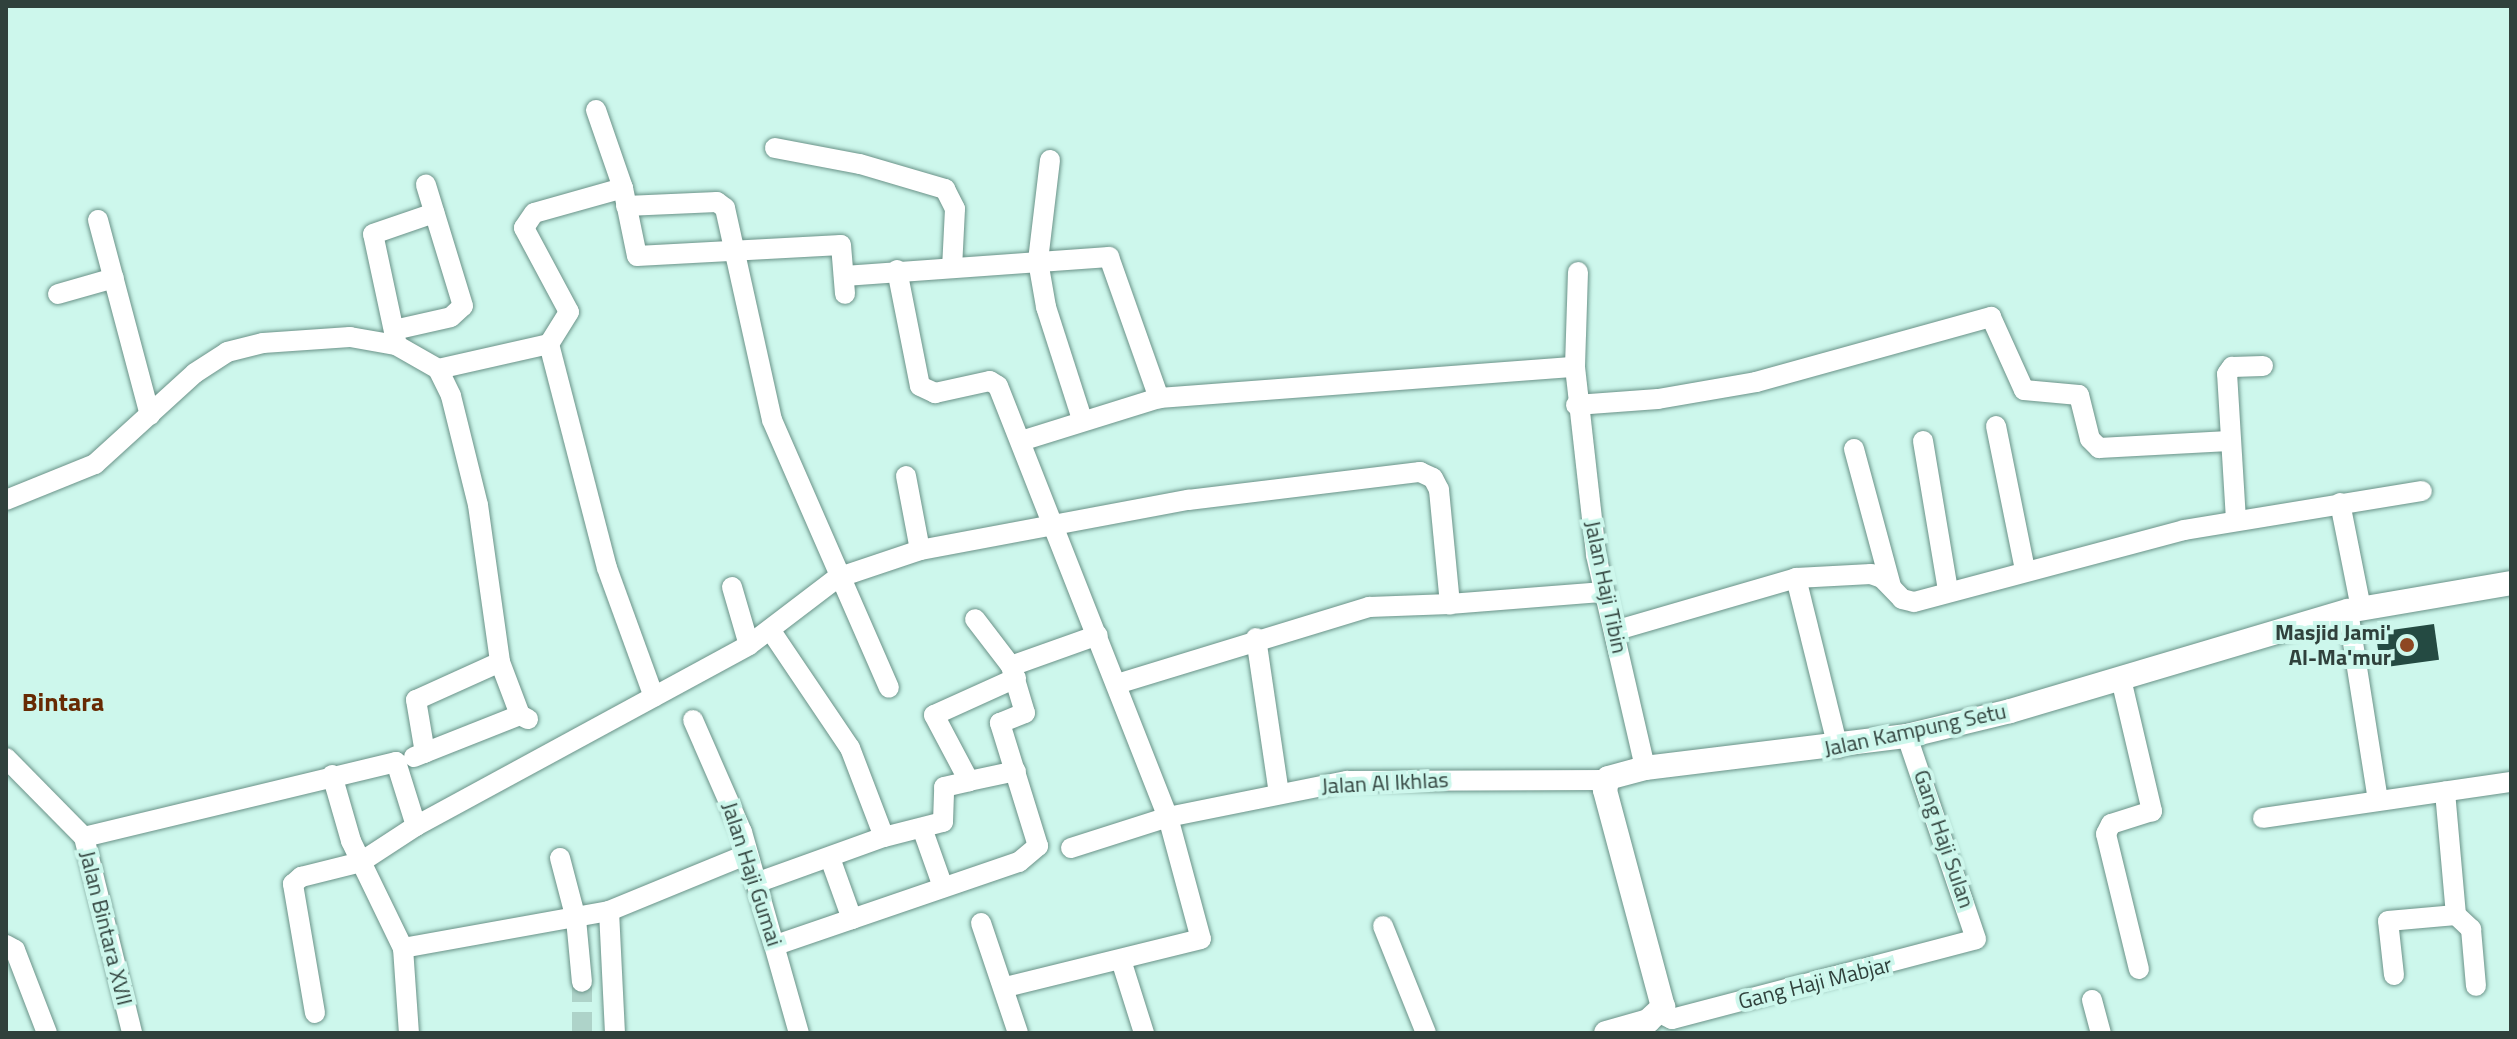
<!DOCTYPE html>
<style>
body{margin:0}
#map{position:relative;width:2517px;height:1039px;overflow:hidden;background:#cdf7ec;font-family:"Titillium Web",sans-serif}
div>[style]{position:absolute}
.building>*{inset:0;background:#244a42;transform-origin:0 0}
.minor-tunnel>*{height:20px;margin-top:-10px;transform-origin:0;background:repeating-linear-gradient(90deg,#aed3c9 0 20px,transparent 0 30px)}
.roads{filter:drop-shadow(0 0 2px #6a9288) drop-shadow(0 0 2px #6a9288)}
.minor>*{height:20px;margin:-10px;padding:0 10px;transform-origin:10px;border-radius:10px;background:#fff}
.tertiary>*{height:24px;margin:-12px;padding:0 12px;transform-origin:12px;border-radius:12px;background:#fff}
.dots>*{width:22px;height:22px;translate:-50% -50%;box-sizing:border-box;border:4px solid #cdf7ec;border-radius:50%}
span{translate:-50% -50%;white-space:nowrap;text-align:center;line-height:1.15;-webkit-text-stroke:8px #cdf7ec;paint-order:stroke}
.street-label{font-size:22px;color:#30413c}
.poi-label{font-size:22px;color:#30413c;font-weight:700}
.right{translate:-100% -50%;text-align:right}
.quarter-label{font-size:26px;color:#672a03;font-weight:700}
.frame{position:absolute;inset:0;border:8px solid #30413c;pointer-events:none}
</style>
<div id="map">
<div class="building">
<div style="left:2434px;top:624px;width:36px;height:59px;rotate:82deg"></div>
</div>
<div class="minor-tunnel">
<div style="left:582px;top:982px;width:51px;rotate:90deg"></div>
</div>
<div class="roads">
<div class="minor">
<div style="left:596px;top:110px;width:83px;rotate:70.9deg"></div>
<div style="left:623px;top:188px;width:69px;rotate:78.4deg"></div>
<div style="left:637px;top:256px;width:204px;rotate:-3.1deg"></div>
<div style="left:841px;top:245px;width:49px;rotate:85.3deg"></div>
<div style="left:775px;top:148px;width:86px;rotate:10.7deg"></div>
<div style="left:860px;top:164px;width:89px;rotate:16.4deg"></div>
<div style="left:945px;top:189px;width:22px;rotate:63deg"></div>
<div style="left:955px;top:209px;width:59px;rotate:92.9deg"></div>
<div style="left:1050px;top:160px;width:102px;rotate:96.8deg"></div>
<div style="left:1038px;top:261px;width:47px;rotate:80.1deg"></div>
<div style="left:1046px;top:307px;width:118px;rotate:72.2deg"></div>
<div style="left:623px;top:188px;width:92px;rotate:164.3deg"></div>
<div style="left:534px;top:213px;width:18px;rotate:124deg"></div>
<div style="left:524px;top:228px;width:95px;rotate:61.8deg"></div>
<div style="left:569px;top:312px;width:38px;rotate:122deg"></div>
<div style="left:549px;top:344px;width:231px;rotate:75.5deg"></div>
<div style="left:607px;top:568px;width:137px;rotate:70deg"></div>
<div style="left:626px;top:206px;width:91px;rotate:-2.5deg"></div>
<div style="left:717px;top:202px;width:10px;rotate:37deg"></div>
<div style="left:725px;top:208px;width:217px;rotate:77.5deg"></div>
<div style="left:772px;top:420px;width:292px;rotate:66.4deg"></div>
<div style="left:98px;top:220px;width:202px;rotate:75.1deg"></div>
<div style="left:897px;top:270px;width:118px;rotate:78.8deg"></div>
<div style="left:920px;top:386px;width:17px;rotate:25deg"></div>
<div style="left:935px;top:393px;width:56px;rotate:-12.3deg"></div>
<div style="left:990px;top:381px;width:9px;rotate:32deg"></div>
<div style="left:998px;top:386px;width:463px;rotate:68.5deg"></div>
<div style="left:1168px;top:817px;width:126px;rotate:74.9deg"></div>
<div style="left:1201px;top:939px;width:201px;rotate:166.2deg"></div>
<div style="left:844px;top:276px;width:266px;rotate:-4.1deg"></div>
<div style="left:1109px;top:257px;width:150px;rotate:70.5deg"></div>
<div style="left:58px;top:294px;width:58px;rotate:-15.9deg"></div>
<div style="left:394px;top:330px;width:58px;rotate:-12.8deg"></div>
<div style="left:451px;top:317px;width:16px;rotate:-43deg"></div>
<div style="left:463px;top:306px;width:127px;rotate:-107deg"></div>
<div style="left:396px;top:341px;width:109px;rotate:-102.1deg"></div>
<div style="left:373px;top:234px;width:65px;rotate:-19deg"></div>
<div style="left:1575px;top:367px;width:95px;rotate:-88.2deg"></div>
<div style="left:438px;top:369px;width:114px;rotate:-12.7deg"></div>
<div style="left:1576px;top:405px;width:82px;rotate:-4.2deg"></div>
<div style="left:1658px;top:399px;width:99px;rotate:-9.8deg"></div>
<div style="left:1756px;top:382px;width:244px;rotate:-15.5deg"></div>
<div style="left:1991px;top:317px;width:80px;rotate:65.7deg"></div>
<div style="left:2024px;top:390px;width:55px;rotate:5.2deg"></div>
<div style="left:2079px;top:395px;width:45px;rotate:76deg"></div>
<div style="left:2090px;top:439px;width:13px;rotate:45deg"></div>
<div style="left:2099px;top:448px;width:130px;rotate:-3.1deg"></div>
<div style="left:1996px;top:426px;width:147px;rotate:78.6deg"></div>
<div style="left:1021px;top:441px;width:145px;rotate:-17.3deg"></div>
<div style="left:1159px;top:398px;width:417px;rotate:-4.3deg"></div>
<div style="left:1575px;top:367px;width:189px;rotate:83.6deg"></div>
<div style="left:1596px;top:555px;width:219px;rotate:77deg"></div>
<div style="left:1923px;top:441px;width:151px;rotate:80.5deg"></div>
<div style="left:1854px;top:449px;width:142px;rotate:74.9deg"></div>
<div style="left:906px;top:476px;width:75px;rotate:79.3deg"></div>
<div style="left:6px;top:500px;width:96px;rotate:-22deg"></div>
<div style="left:95px;top:464px;width:135px;rotate:-42.3deg"></div>
<div style="left:195px;top:373px;width:38px;rotate:-33deg"></div>
<div style="left:227px;top:352px;width:37px;rotate:-14deg"></div>
<div style="left:263px;top:343px;width:87px;rotate:-3.9deg"></div>
<div style="left:350px;top:337px;width:47px;rotate:9.9deg"></div>
<div style="left:396px;top:345px;width:48px;rotate:29.7deg"></div>
<div style="left:438px;top:369px;width:30px;rotate:64deg"></div>
<div style="left:451px;top:396px;width:112px;rotate:76.1deg"></div>
<div style="left:478px;top:505px;width:159px;rotate:82deg"></div>
<div style="left:500px;top:662px;width:57px;rotate:69.3deg"></div>
<div style="left:520px;top:715px;width:9px;rotate:27deg"></div>
<div style="left:2340px;top:503px;width:107px;rotate:78.7deg"></div>
<div style="left:2236px;top:520px;width:146px;rotate:-93.5deg"></div>
<div style="left:2227px;top:374px;width:9px;rotate:-54deg"></div>
<div style="left:2232px;top:367px;width:31px;rotate:-2deg"></div>
<div style="left:1796px;top:578px;width:175px;rotate:76.1deg"></div>
<div style="left:732px;top:587px;width:60px;rotate:73.7deg"></div>
<div style="left:2348px;top:611px;width:192px;rotate:81deg"></div>
<div style="left:771px;top:631px;width:141px;rotate:56deg"></div>
<div style="left:850px;top:748px;width:95px;rotate:69.1deg"></div>
<div style="left:1614px;top:631px;width:190px;rotate:-16.2deg"></div>
<div style="left:1796px;top:578px;width:75px;rotate:-3.1deg"></div>
<div style="left:1871px;top:574px;width:12px;rotate:20deg"></div>
<div style="left:1882px;top:578px;width:29px;rotate:46deg"></div>
<div style="left:1902px;top:599px;width:12px;rotate:14deg"></div>
<div style="left:1914px;top:602px;width:279px;rotate:-14.9deg"></div>
<div style="left:2184px;top:530px;width:241px;rotate:-9.3deg"></div>
<div style="left:1256px;top:638px;width:157px;rotate:81.6deg"></div>
<div style="left:1011px;top:666px;width:92px;rotate:-19.6deg"></div>
<div style="left:1016px;top:678px;width:90px;rotate:155.7deg"></div>
<div style="left:934px;top:715px;width:75px;rotate:62.1deg"></div>
<div style="left:969px;top:781px;width:48px;rotate:-12deg"></div>
<div style="left:2121px;top:679px;width:136px;rotate:76.8deg"></div>
<div style="left:2152px;top:811px;width:43px;rotate:162.4deg"></div>
<div style="left:2111px;top:824px;width:11px;rotate:117deg"></div>
<div style="left:2106px;top:834px;width:139px;rotate:76.3deg"></div>
<div style="left:1117px;top:684px;width:264px;rotate:-17deg"></div>
<div style="left:1369px;top:607px;width:81px;rotate:-2.1deg"></div>
<div style="left:693px;top:720px;width:122px;rotate:66.4deg"></div>
<div style="left:742px;top:832px;width:209px;rotate:74.2deg"></div>
<div style="left:425px;top:753px;width:54px;rotate:-99.6deg"></div>
<div style="left:416px;top:700px;width:92px;rotate:-24.3deg"></div>
<div style="left:414px;top:757px;width:114px;rotate:-21.6deg"></div>
<div style="left:6px;top:758px;width:111px;rotate:45.4deg"></div>
<div style="left:84px;top:837px;width:202px;rotate:76.2deg"></div>
<div style="left:332px;top:775px;width:69px;rotate:73.9deg"></div>
<div style="left:351px;top:841px;width:119px;rotate:64.1deg"></div>
<div style="left:403px;top:948px;width:85px;rotate:86deg"></div>
<div style="left:2263px;top:818px;width:251px;rotate:-8.3deg"></div>
<div style="left:922px;top:828px;width:63px;rotate:70.4deg"></div>
<div style="left:84px;top:837px;width:321px;rotate:-13.5deg"></div>
<div style="left:396px;top:762px;width:67px;rotate:72.6deg"></div>
<div style="left:416px;top:826px;width:379px;rotate:-28.5deg"></div>
<div style="left:749px;top:645px;width:111px;rotate:-37.3deg"></div>
<div style="left:837px;top:578px;width:88px;rotate:-18.6deg"></div>
<div style="left:920px;top:550px;width:273px;rotate:-10.6deg"></div>
<div style="left:1188px;top:500px;width:234px;rotate:-6.9deg"></div>
<div style="left:1420px;top:472px;width:14px;rotate:25deg"></div>
<div style="left:1433px;top:478px;width:13px;rotate:63deg"></div>
<div style="left:1439px;top:490px;width:115px;rotate:84.5deg"></div>
<div style="left:1450px;top:604px;width:154px;rotate:-4.5deg"></div>
<div style="left:1071px;top:848px;width:102px;rotate:-17.7deg"></div>
<div style="left:1168px;top:817px;width:183px;rotate:-11.4deg"></div>
<div style="left:1347px;top:781px;width:259px;rotate:-0.2deg"></div>
<div style="left:560px;top:858px;width:63px;rotate:75.3deg"></div>
<div style="left:576px;top:919px;width:63px;rotate:84.6deg"></div>
<div style="left:830px;top:858px;width:65px;rotate:70.2deg"></div>
<div style="left:756px;top:883px;width:136px;rotate:-19.8deg"></div>
<div style="left:884px;top:837px;width:61px;rotate:-14.3deg"></div>
<div style="left:943px;top:822px;width:35px;rotate:-88deg"></div>
<div style="left:944px;top:787px;width:26px;rotate:-13deg"></div>
<div style="left:609px;top:911px;width:122px;rotate:87.2deg"></div>
<div style="left:2456px;top:915px;width:21px;rotate:43deg"></div>
<div style="left:2471px;top:929px;width:57px;rotate:85deg"></div>
<div style="left:981px;top:923px;width:116px;rotate:71.4deg"></div>
<div style="left:1383px;top:926px;width:115px;rotate:68.1deg"></div>
<div style="left:6px;top:945px;width:10px;rotate:29deg"></div>
<div style="left:15px;top:950px;width:89px;rotate:68.9deg"></div>
<div style="left:776px;top:945px;width:257px;rotate:-18.9deg"></div>
<div style="left:1019px;top:862px;width:25px;rotate:-40deg"></div>
<div style="left:1038px;top:846px;width:129px;rotate:-107.2deg"></div>
<div style="left:1000px;top:723px;width:27px;rotate:-22deg"></div>
<div style="left:1025px;top:713px;width:49px;rotate:-106.6deg"></div>
<div style="left:1011px;top:666px;width:59px;rotate:-127.5deg"></div>
<div style="left:403px;top:948px;width:209px;rotate:-10.2deg"></div>
<div style="left:609px;top:911px;width:150px;rotate:-22.3deg"></div>
<div style="left:1121px;top:960px;width:77px;rotate:72.5deg"></div>
<div style="left:2394px;top:975px;width:54px;rotate:-96.3deg"></div>
<div style="left:2388px;top:921px;width:68px;rotate:-5deg"></div>
<div style="left:2456px;top:915px;width:124px;rotate:-95.1deg"></div>
<div style="left:2092px;top:1000px;width:34px;rotate:75deg"></div>
<div style="left:315px;top:1013px;width:131px;rotate:-99.7deg"></div>
<div style="left:293px;top:884px;width:11px;rotate:-41deg"></div>
<div style="left:301px;top:877px;width:62px;rotate:-14deg"></div>
<div style="left:361px;top:862px;width:66px;rotate:-33.2deg"></div>
<div style="left:1660px;top:1013px;width:13px;rotate:27deg"></div>
<div style="left:1672px;top:1019px;width:314px;rotate:-14.7deg"></div>
<div style="left:1976px;top:939px;width:214px;rotate:-108.8deg"></div>
</div>
<div class="tertiary">
<div style="left:1606px;top:1033px;width:44px;rotate:-15.9deg"></div>
<div style="left:1648px;top:1021px;width:21px;rotate:-43deg"></div>
<div style="left:1663px;top:1007px;width:225px;rotate:-105deg"></div>
<div style="left:1605px;top:790px;width:12px;rotate:-76deg"></div>
<div style="left:1608px;top:778px;width:38px;rotate:-15deg"></div>
<div style="left:1645px;top:768px;width:264px;rotate:-7deg"></div>
<div style="left:1907px;top:736px;width:106px;rotate:-13.6deg"></div>
<div style="left:2010px;top:711px;width:352px;rotate:-16.5deg"></div>
<div style="left:2348px;top:611px;width:165px;rotate:-9.7deg"></div>
</div>
</div>
<div class="dots">
<div style="left:2407px;top:645px;background:#8e4722"></div>
</div>
<div class="street-label">
<span style="left:1606px;top:587px;rotate:78deg">Jalan Haji Tibin</span>
<span style="left:1915px;top:730px;rotate:-12deg">Jalan Kampung Setu</span>
<span style="left:1385px;top:783px;rotate:-3deg">Jalan Al Ikhlas</span>
<span style="left:1944px;top:839px;rotate:71deg">Gang Haji Sulan</span>
<span style="left:752px;top:874px;rotate:72deg">Jalan Haji Gumai</span>
<span style="left:106px;top:928px;rotate:76deg">Jalan Bintara XVII</span>
<span style="left:1815px;top:983px;rotate:-14deg">Gang Haji Mabjar</span>
</div>
<div class="poi-label">
<span class="right" style="left:2391px;top:645px">Masjid Jami'<br>Al-Ma'mur</span>
</div>
<div class="quarter-label">
<span style="left:63px;top:702px">Bintara</span>
</div>
<div class="frame"></div>
</div>
